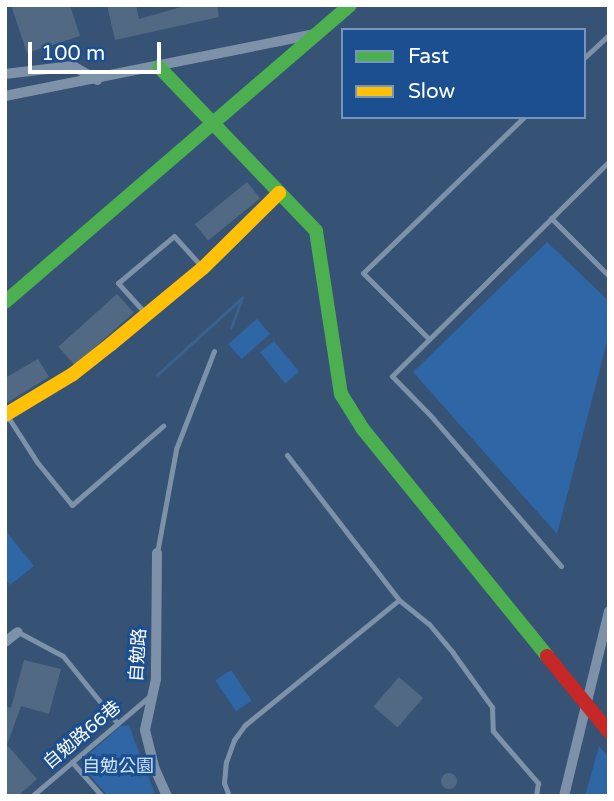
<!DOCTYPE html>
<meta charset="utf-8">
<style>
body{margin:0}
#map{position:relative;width:614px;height:801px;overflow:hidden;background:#365274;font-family:"Varela Round","Noto Sans TC",sans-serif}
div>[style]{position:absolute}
.green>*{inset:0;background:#2f66a5;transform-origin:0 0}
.stream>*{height:2.5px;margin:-1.25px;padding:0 1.25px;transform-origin:1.25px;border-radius:1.25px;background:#3b618d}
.building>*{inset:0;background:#526984;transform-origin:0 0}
.round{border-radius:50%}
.lane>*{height:5px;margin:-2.5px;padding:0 2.5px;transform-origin:2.5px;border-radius:2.5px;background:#7d92a8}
.street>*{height:10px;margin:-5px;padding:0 5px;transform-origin:5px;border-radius:5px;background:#7d92a8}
.fast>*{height:14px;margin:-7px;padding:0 7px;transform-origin:7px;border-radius:7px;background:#4caf50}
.slow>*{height:14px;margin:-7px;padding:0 7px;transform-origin:7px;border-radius:7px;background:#ffc107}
.jam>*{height:14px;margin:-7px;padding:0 7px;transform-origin:7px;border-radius:7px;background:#c62828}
span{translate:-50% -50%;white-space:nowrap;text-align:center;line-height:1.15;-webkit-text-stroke:6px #1b4f8f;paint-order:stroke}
.street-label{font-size:18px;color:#fff}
.park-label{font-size:18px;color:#cfe3fa}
.frame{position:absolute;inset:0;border:7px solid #fff;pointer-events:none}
.legend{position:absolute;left:341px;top:28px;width:245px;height:91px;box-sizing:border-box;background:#1b4f8f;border:2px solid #7695bc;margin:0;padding:9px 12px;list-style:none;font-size:21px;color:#fff}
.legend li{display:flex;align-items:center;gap:14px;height:35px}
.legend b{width:35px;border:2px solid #7695bc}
.scale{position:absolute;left:28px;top:42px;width:133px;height:32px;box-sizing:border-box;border:4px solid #fff;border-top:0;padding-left:9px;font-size:21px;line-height:24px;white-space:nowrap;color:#fff;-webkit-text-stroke:5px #1b4f8f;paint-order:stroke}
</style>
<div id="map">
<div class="green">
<div style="clip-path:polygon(547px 242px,609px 301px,609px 334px,557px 534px,413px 372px)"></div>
<div style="left:257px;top:319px;width:20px;height:38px;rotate:49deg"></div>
<div style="left:274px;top:341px;width:40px;height:18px;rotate:51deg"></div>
<div style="clip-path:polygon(5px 530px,34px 566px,10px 585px,5px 579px)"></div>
<div style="left:231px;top:670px;width:37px;height:19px;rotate:56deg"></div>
<div style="clip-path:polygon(129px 725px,134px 739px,156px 796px,108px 796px,81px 765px,83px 759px,121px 726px)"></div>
<div style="clip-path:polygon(599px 746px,609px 758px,609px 796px,585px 796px)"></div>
</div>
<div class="stream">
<div style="left:231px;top:328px;width:29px;rotate:-70deg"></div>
<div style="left:157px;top:375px;width:115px;rotate:-42.2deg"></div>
</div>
<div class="building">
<div style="clip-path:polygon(11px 5px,70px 5px,80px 36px,27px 53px)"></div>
<div style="clip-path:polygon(107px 5px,136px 5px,139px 19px,188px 5px,217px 5px,219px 17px,115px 40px)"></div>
<div style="left:247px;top:182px;width:21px;height:67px;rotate:51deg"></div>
<div style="left:117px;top:294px;width:25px;height:79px;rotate:48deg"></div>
<div style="clip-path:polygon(38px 359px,49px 377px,5px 404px,5px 378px)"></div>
<div style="clip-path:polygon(24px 660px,61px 669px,49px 714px,21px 706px,7px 745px,37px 779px,18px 796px,5px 796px,5px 706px,11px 708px)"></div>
<div style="left:399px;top:677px;width:32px;height:39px;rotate:41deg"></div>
<div class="round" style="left:441px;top:773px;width:16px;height:16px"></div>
</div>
<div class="lane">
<div style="left:584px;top:58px;width:34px;rotate:-43deg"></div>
<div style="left:551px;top:218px;width:82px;rotate:45deg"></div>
<div style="left:146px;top:314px;width:42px;rotate:-132.1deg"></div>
<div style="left:118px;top:283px;width:73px;rotate:-40deg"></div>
<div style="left:174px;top:236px;width:43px;rotate:47.8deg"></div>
<div style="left:429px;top:339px;width:93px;rotate:-135deg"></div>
<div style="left:363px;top:273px;width:224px;rotate:-44.1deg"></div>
<div style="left:8px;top:417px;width:54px;rotate:57.2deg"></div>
<div style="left:37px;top:462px;width:55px;rotate:50.9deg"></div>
<div style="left:72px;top:505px;width:121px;rotate:-41deg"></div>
<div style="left:287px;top:455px;width:183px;rotate:52.3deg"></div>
<div style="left:399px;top:600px;width:38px;rotate:39deg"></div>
<div style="left:429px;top:624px;width:38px;rotate:50deg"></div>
<div style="left:453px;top:653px;width:67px;rotate:54.2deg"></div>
<div style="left:492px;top:707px;width:24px;rotate:88deg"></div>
<div style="left:493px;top:731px;width:69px;rotate:49.1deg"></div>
<div style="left:538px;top:783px;width:13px;rotate:99deg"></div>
<div style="left:157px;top:553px;width:106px;rotate:-79.6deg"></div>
<div style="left:176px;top:449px;width:105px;rotate:-68.8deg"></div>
<div style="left:561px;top:566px;width:198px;rotate:-130.9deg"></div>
<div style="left:431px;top:416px;width:56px;rotate:-134.3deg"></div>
<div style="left:392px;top:376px;width:305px;rotate:-44.7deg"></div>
<div style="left:18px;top:632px;width:51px;rotate:28.1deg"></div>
<div style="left:63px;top:656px;width:87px;rotate:51deg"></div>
<div style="left:72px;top:762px;width:45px;rotate:48.6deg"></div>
<div style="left:32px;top:796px;width:155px;rotate:-40.3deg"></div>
<div style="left:229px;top:796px;width:14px;rotate:-111deg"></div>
<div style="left:224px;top:783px;width:21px;rotate:-85deg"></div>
<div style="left:226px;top:762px;width:23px;rotate:-70deg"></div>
<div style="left:234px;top:740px;width:19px;rotate:-54deg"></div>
<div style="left:245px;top:725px;width:198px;rotate:-39.1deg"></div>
</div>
<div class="street">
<div style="left:5px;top:74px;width:68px;rotate:-6.7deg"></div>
<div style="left:73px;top:66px;width:28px;rotate:30deg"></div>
<div style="left:5px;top:96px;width:315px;rotate:-11.3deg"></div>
<div style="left:157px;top:553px;width:126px;rotate:90.5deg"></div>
<div style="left:156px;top:679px;width:52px;rotate:102.2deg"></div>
<div style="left:145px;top:730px;width:38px;rotate:76deg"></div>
<div style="left:154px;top:767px;width:32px;rotate:66deg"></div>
<div style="left:5px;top:642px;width:16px;rotate:-38deg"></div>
<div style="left:564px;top:796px;width:190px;rotate:-76.3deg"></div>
</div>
<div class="fast">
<div style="left:159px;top:67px;width:227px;rotate:46.2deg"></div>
<div style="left:316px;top:231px;width:165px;rotate:81.3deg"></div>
<div style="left:341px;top:394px;width:40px;rotate:58deg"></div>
<div style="left:362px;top:428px;width:294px;rotate:50.9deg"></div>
<div style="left:5px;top:302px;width:455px;rotate:-40.7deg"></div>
</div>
<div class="slow">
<div style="left:5px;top:415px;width:79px;rotate:-31.1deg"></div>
<div style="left:73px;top:374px;width:48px;rotate:-38.3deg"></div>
<div style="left:111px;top:344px;width:119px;rotate:-39.6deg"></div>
<div style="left:203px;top:268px;width:107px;rotate:-44.6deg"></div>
</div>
<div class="jam">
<div style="left:547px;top:656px;width:98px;rotate:50.8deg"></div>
</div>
<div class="street-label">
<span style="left:138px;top:655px;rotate:-86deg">自勉路</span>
<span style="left:82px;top:735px;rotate:-40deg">自勉路66巷</span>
</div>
<div class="park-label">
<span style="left:118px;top:766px">自勉公園</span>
</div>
<div class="frame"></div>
<ul class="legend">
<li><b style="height:9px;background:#4caf50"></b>Fast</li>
<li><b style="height:9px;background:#ffc107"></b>Slow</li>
</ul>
<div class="scale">100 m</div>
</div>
